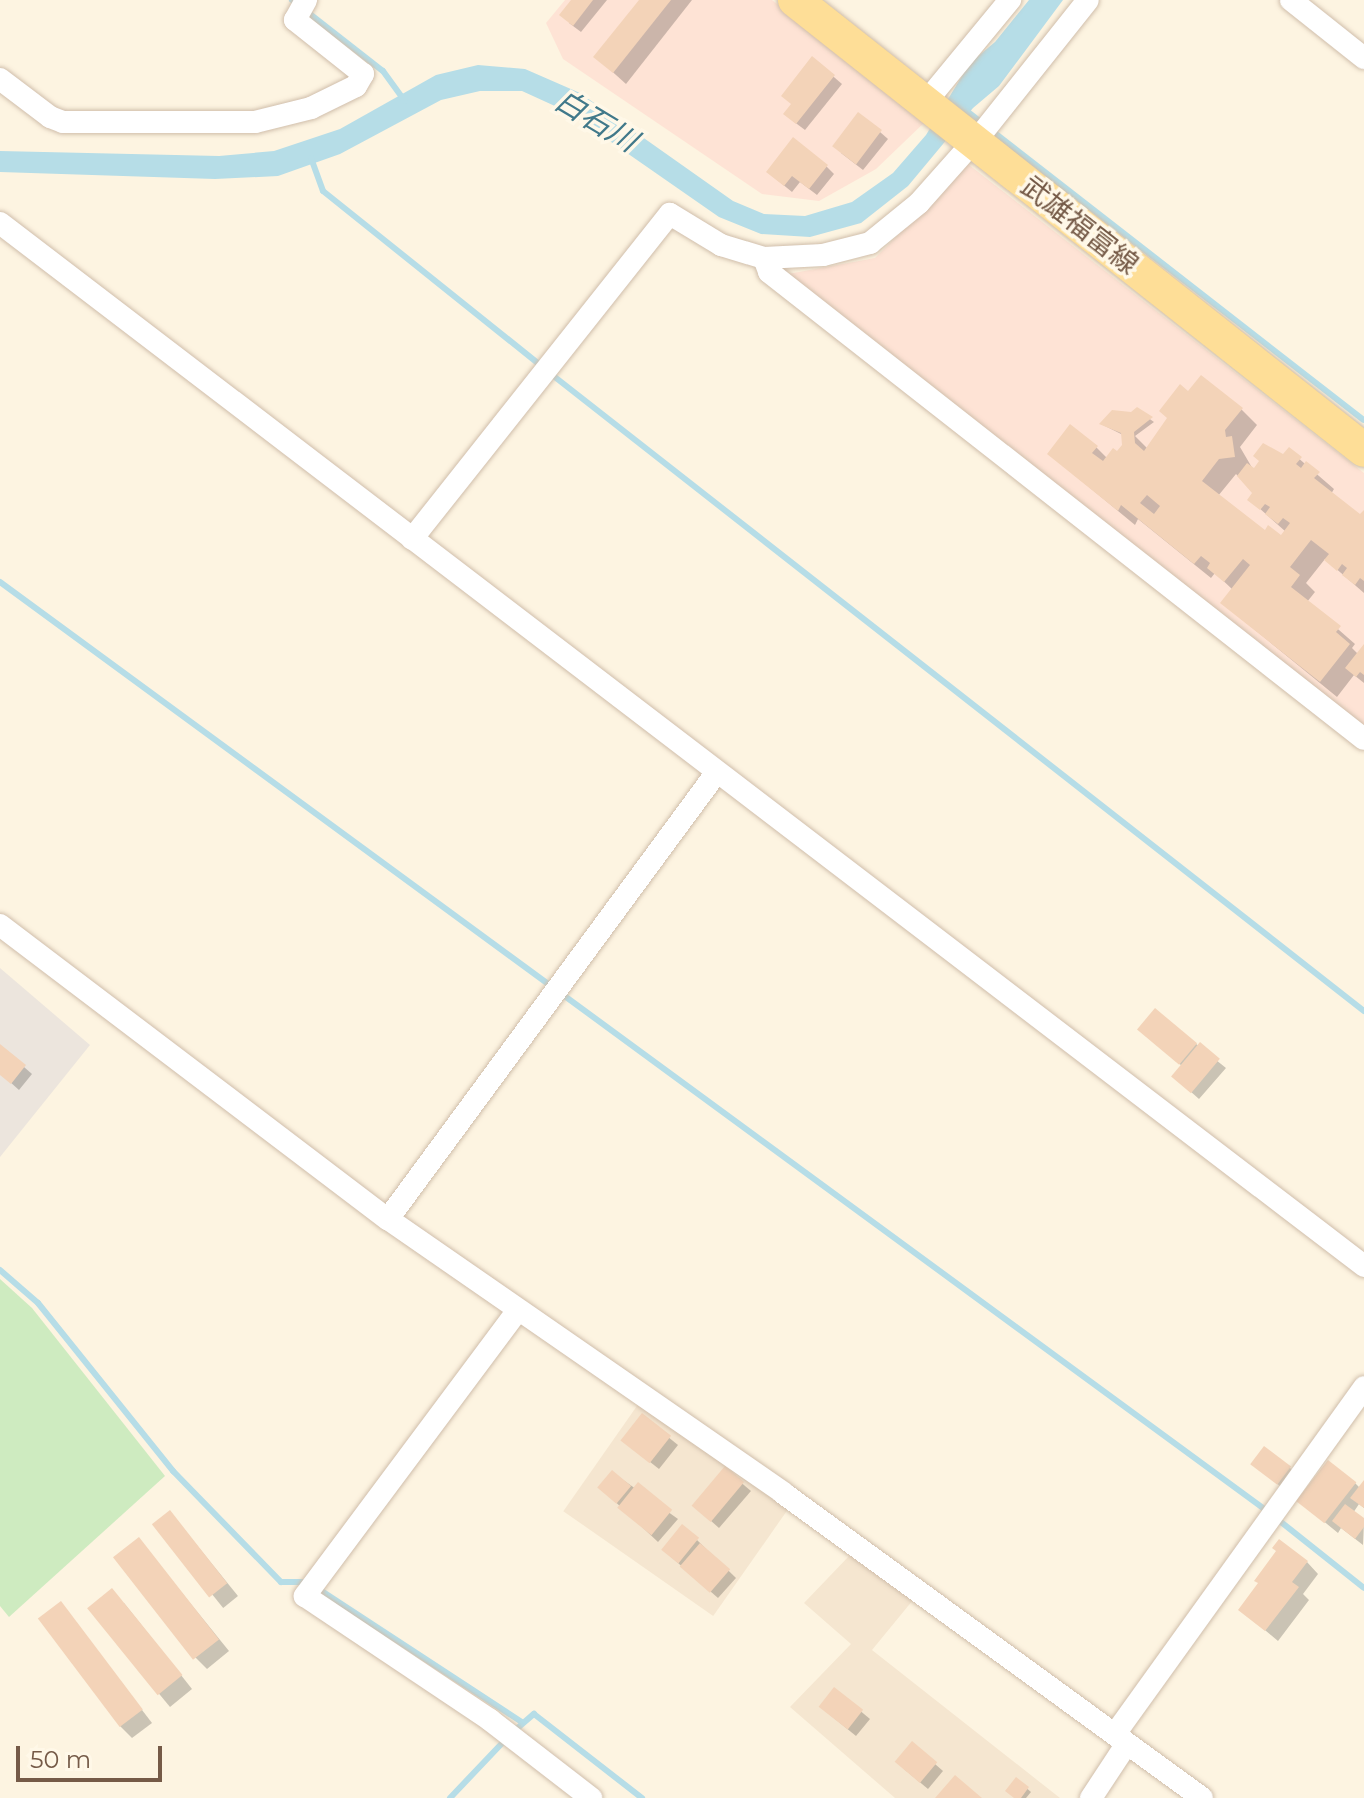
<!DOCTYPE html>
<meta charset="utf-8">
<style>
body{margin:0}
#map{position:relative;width:1364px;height:1798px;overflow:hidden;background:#fdf4e1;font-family:Montserrat,"Noto Sans JP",sans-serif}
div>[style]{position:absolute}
.residential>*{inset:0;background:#f5e6d0;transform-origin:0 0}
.commercial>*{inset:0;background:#fee3d5}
.industrial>*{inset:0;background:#ece5dd}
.green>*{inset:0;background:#ceebc0}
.water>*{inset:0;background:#b6dde7}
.shadow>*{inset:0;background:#0003;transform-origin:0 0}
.stream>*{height:6px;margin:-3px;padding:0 3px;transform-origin:3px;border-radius:3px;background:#b6dde7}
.building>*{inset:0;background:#f3d3b8;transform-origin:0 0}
.roads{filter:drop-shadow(0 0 2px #d0beab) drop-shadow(0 0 2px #d0beab)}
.street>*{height:22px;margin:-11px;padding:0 11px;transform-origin:11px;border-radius:11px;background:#fff}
.primary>*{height:34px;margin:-17px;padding:0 17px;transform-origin:17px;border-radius:17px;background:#fede97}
span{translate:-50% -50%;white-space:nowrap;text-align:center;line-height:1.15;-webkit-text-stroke:7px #fff8e8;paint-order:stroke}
.street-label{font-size:28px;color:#755a47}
.water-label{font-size:30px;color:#41798a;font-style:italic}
.scale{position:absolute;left:16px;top:1746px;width:146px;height:36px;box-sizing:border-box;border:4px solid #755a47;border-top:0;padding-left:10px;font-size:24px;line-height:28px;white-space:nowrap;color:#755a47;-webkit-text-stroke:6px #fff8e8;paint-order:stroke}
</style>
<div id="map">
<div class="residential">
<div style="left:639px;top:1403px;width:183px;height:132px;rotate:35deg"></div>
<div style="clip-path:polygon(850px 1555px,913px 1600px,872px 1650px,1060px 1798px,895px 1798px,790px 1707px,851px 1644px,804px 1603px)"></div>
</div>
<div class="commercial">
<div style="clip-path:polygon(565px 0,772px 0,927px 120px,876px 169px,819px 201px,762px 194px,563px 59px,546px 23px)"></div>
<div style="clip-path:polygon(964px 161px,1364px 473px,1364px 730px,788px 274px,875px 258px,927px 206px)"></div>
</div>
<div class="industrial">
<div style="clip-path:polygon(0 968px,90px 1045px,0 1157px)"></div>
</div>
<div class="green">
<div style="clip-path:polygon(0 1279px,32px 1308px,165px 1476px,9px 1617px,0 1606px)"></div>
</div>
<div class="water">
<div style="clip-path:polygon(1029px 0,1063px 0,999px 86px,973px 108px,908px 186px,861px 223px,810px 237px,761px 234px,719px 217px,568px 112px,522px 91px,480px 91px,441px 100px,340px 154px,278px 176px,215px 179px,0 172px,0 151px,219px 156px,274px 151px,340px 129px,436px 75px,478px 65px,525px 69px,580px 93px,733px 201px,764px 214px,805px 216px,852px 202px,893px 173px,926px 135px,970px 63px,995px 42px)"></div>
</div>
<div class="shadow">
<div style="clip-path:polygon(574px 0,607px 0,581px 32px,569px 23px)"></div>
<div style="clip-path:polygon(641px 0,692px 0,626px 84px,596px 57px)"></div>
<div style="clip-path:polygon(813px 59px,842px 84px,805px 130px,793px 121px,793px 105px)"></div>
<div style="clip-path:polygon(880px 132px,888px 139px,863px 170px,841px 153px)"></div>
<div style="clip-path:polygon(826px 166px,834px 174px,817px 195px,800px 182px,792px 192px,776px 179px)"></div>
<div style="clip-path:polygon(evenodd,1189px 394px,1241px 409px,1257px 425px,1240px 447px,1254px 471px,1284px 456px,1289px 450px,1334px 489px,1331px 494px,1361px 517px,1364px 513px,1364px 593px,1325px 559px,1306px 583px,1315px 592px,1307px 602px,1355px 644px,1352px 648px,1359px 655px,1364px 648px,1364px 683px,1354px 675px,1337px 697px,1222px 603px,1233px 590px,1215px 573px,1211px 578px,1138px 519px,1135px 525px,1049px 454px,1096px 447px,1107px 458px,1117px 454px,1124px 445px,1123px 435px,1101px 424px,1137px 410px,1154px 422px,1135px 436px,1148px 449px,1189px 394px,1236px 474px,1254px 493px,1249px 499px,1286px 532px,1281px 538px,1265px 533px,1218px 496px,1236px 474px)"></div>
<div style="clip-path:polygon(1155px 1011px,1226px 1068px,1199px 1099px,1181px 1083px,1182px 1066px,1147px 1036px)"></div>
<div style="clip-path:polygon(0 1046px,32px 1074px,19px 1090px,0 1073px)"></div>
<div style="clip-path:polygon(642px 1416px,678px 1445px,659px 1469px,631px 1447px)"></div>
<div style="clip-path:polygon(1289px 1467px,1297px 1475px,1285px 1490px,1261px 1471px)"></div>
<div style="clip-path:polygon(725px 1469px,751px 1491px,719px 1528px,701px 1512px)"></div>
<div style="clip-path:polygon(612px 1472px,678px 1519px,658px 1542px,607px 1494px)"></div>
<div style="clip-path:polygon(1355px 1483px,1360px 1488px,1364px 1483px,1364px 1508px,1359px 1504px,1353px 1513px,1364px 1521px,1363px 1545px,1341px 1528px,1338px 1533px,1299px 1501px)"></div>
<div style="left:170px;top:1512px;width:108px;height:19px;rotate:51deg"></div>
<div style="clip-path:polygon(139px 1540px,229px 1651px,207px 1669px,195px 1657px)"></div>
<div style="clip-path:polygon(697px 1540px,736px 1578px,718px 1598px,670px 1556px)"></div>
<div style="clip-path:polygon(1307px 1562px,1318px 1574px,1303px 1594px,1309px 1600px,1278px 1641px,1241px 1610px)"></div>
<div style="clip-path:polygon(124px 1603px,192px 1689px,170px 1707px,89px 1609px)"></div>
<div style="clip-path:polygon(61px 1604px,152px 1723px,132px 1738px,120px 1726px)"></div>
<div style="clip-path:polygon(834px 1689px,870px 1719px,856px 1736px,829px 1714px)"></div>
<div style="clip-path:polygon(912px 1744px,943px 1771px,928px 1789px,904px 1769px)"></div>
<div style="clip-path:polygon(1017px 1780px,1031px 1792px,1026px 1798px,1016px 1798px)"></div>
</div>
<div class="stream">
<div style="left:292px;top:0;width:115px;rotate:38deg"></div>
<div style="left:383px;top:71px;width:37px;rotate:54deg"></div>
<div style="left:963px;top:108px;width:24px;rotate:38deg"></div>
<div style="left:991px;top:130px;width:472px;rotate:37.9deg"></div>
<div style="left:311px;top:158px;width:35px;rotate:70deg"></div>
<div style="left:323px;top:191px;width:282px;rotate:38.7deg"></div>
<div style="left:551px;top:374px;width:1033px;rotate:38.08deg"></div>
<div style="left:0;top:582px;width:1571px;rotate:36.25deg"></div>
<div style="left:0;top:1270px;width:50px;rotate:41deg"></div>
<div style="left:38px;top:1303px;width:216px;rotate:51.2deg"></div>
<div style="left:173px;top:1471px;width:155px;rotate:45.8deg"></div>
<div style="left:281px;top:1582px;width:27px"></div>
<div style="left:1276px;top:1518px;width:112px;rotate:38.5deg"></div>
<div style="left:317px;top:1588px;width:245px;rotate:33.2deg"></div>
<div style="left:513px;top:1732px;width:28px;rotate:-41deg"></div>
<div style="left:534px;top:1714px;width:137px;rotate:37.9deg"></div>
<div style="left:450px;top:1798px;width:80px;rotate:-46.5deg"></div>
</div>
<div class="building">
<div style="clip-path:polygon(571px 0,593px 0,573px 26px,559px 15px)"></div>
<div style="clip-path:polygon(639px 0,671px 0,613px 73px,593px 57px)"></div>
<div style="clip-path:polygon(812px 56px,835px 75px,796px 124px,783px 114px,791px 104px,781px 96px)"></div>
<div style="left:858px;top:112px;width:30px;height:43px;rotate:37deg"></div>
<div style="clip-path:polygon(793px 137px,828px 165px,809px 189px,792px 176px,784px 186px,766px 172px)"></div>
<div style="clip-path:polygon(evenodd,1201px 375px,1243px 408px,1225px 430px,1226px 437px,1232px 436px,1235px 457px,1219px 459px,1202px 481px,1265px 530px,1268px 525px,1281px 535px,1290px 523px,1283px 518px,1278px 524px,1265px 514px,1270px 507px,1265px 504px,1260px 510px,1247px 500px,1252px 493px,1237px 476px,1247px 463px,1254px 468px,1259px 461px,1253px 456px,1263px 443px,1283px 454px,1289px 447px,1302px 457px,1296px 464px,1301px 468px,1306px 461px,1320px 472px,1314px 478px,1360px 514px,1364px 510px,1364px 581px,1360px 578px,1355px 585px,1342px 575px,1347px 568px,1342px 564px,1337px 571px,1324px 560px,1329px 554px,1311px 540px,1290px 567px,1300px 575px,1291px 587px,1341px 626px,1336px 632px,1350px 644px,1320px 682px,1220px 603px,1250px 565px,1243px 559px,1224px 582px,1207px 568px,1210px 563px,1201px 556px,1194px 564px,1121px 505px,1118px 511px,1047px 454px,1070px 424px,1098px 446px,1092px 453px,1103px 461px,1113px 448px,1117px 451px,1122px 445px,1121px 433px,1099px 424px,1112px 410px,1131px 412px,1137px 407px,1153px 417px,1134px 432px,1135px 443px,1144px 451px,1167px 418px,1159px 411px,1180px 384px,1188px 391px,1201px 375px,1147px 495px,1160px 506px,1154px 514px,1140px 503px,1147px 495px)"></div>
<div style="clip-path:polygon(1364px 644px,1364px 675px,1360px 672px,1356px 677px,1345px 668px)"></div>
<div style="left:1155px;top:1008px;width:55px;height:28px;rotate:40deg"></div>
<div style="left:1200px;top:1042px;width:26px;height:45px;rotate:40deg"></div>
<div style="clip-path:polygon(0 1044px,26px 1065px,11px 1084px,0 1075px)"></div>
<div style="left:642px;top:1413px;width:37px;height:35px;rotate:38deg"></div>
<div style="left:1264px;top:1446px;width:34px;height:23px;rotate:37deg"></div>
<div style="left:1328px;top:1460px;width:36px;height:52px;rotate:38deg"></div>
<div style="left:725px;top:1466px;width:25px;height:52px;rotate:40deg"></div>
<div style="left:612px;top:1470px;width:25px;height:23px;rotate:40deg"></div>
<div style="clip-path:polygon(1364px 1480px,1364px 1508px,1350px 1498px)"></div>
<div style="left:638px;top:1482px;width:44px;height:33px;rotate:39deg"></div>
<div style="clip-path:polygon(1345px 1504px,1364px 1518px,1364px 1527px,1355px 1539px,1332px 1521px)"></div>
<div style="left:170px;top:1510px;width:93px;height:23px;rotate:52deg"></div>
<div style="left:682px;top:1524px;width:22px;height:33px;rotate:39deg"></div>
<div style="left:139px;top:1537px;width:130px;height:33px;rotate:52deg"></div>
<div style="clip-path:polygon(1279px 1539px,1308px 1561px,1292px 1582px,1299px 1587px,1265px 1631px,1238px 1610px,1258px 1583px,1254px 1581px,1276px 1551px,1272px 1548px)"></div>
<div style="left:700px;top:1543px;width:40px;height:31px;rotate:41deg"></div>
<div style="left:112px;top:1588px;width:112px;height:32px;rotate:51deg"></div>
<div style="left:61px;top:1601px;width:136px;height:29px;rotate:53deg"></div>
<div style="left:834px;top:1687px;width:37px;height:25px;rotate:38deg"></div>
<div style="left:912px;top:1741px;width:33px;height:27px;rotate:40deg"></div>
<div style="clip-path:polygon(955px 1775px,982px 1798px,935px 1798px)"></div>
<div style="clip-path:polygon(1016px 1777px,1029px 1787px,1021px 1798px,1014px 1798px,1005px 1791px)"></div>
</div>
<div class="roads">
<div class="street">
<div style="left:1291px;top:0;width:93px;rotate:38.5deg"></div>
<div style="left:0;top:79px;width:63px;rotate:37.2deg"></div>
<div style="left:50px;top:117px;width:14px;rotate:21deg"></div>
<div style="left:63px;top:122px;width:192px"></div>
<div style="left:255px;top:122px;width:58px;rotate:-14deg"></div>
<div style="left:311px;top:108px;width:50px;rotate:-26.1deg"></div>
<div style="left:356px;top:86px;width:14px;rotate:-60deg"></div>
<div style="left:363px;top:74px;width:87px;rotate:-141.5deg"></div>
<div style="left:295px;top:20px;width:23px;rotate:-61deg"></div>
<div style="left:925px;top:103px;width:134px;rotate:-50.5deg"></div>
<div style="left:975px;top:142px;width:181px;rotate:-51.5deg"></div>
<div style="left:0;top:223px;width:1717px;rotate:37.4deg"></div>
<div style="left:764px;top:258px;width:59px;rotate:-2.9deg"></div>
<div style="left:823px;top:255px;width:49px;rotate:-14.3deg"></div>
<div style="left:870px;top:243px;width:63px;rotate:-39.2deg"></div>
<div style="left:919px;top:203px;width:83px;rotate:-48.4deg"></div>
<div style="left:412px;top:539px;width:415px;rotate:-51.6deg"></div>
<div style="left:670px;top:214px;width:60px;rotate:31.3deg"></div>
<div style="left:721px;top:245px;width:45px;rotate:16.8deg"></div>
<div style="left:764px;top:258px;width:15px;rotate:70deg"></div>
<div style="left:769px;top:272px;width:756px;rotate:38.13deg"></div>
<div style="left:0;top:925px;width:487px;rotate:37.2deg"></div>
<div style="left:388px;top:1219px;width:481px;rotate:34.7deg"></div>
<div style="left:783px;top:1493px;width:518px;rotate:36.05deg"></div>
<div style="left:388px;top:1219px;width:555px;rotate:-53.65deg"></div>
<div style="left:518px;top:1310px;width:357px;rotate:126.7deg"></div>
<div style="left:305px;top:1596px;width:223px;rotate:33.8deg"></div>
<div style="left:490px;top:1720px;width:128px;rotate:37.7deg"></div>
<div style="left:1115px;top:1734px;width:427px;rotate:-54.3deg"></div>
<div style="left:1091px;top:1798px;width:64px;rotate:-56.6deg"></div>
</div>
<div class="primary">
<div style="left:795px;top:0;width:725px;rotate:38.34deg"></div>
</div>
</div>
<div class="street-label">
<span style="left:1080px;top:225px;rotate:38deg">武雄福富線</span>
</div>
<div class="water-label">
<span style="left:596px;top:121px;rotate:31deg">白石川</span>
</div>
<div class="scale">50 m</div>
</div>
